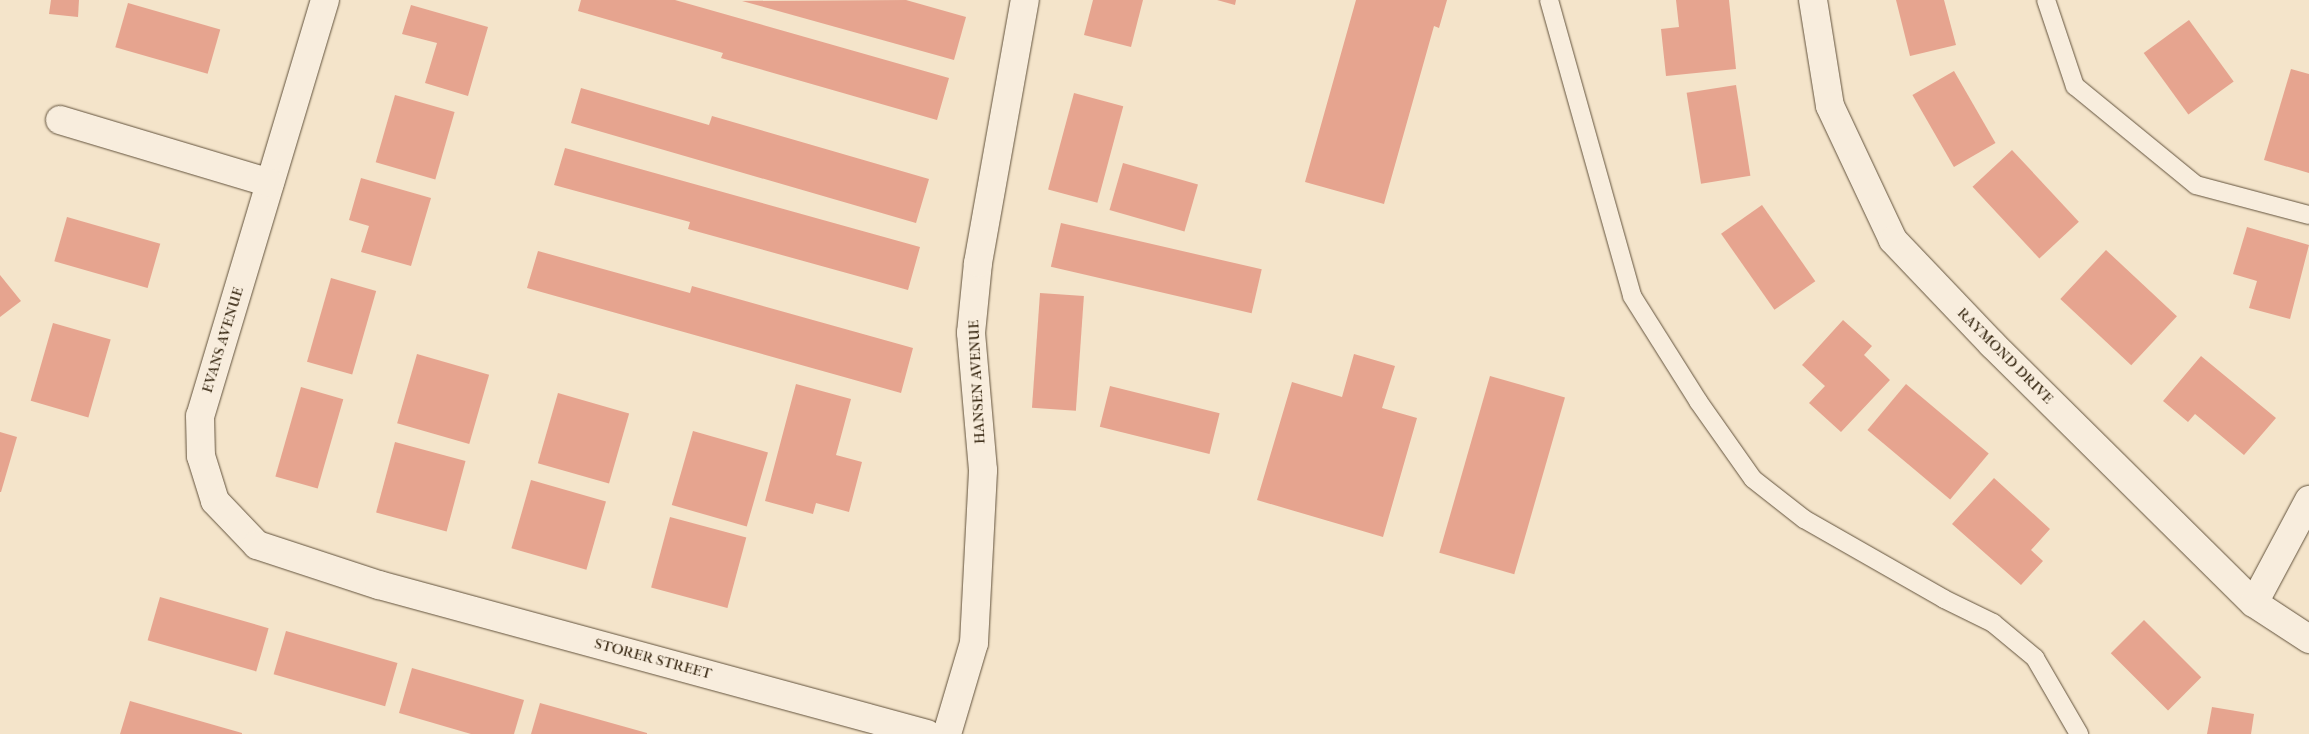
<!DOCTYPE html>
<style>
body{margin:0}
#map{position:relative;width:2309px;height:734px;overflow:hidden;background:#f4e4ca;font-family:"IM FELL French Canon",serif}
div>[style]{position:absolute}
.building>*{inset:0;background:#e6a48f;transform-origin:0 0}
.roads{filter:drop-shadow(0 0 1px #62523c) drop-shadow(0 0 1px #62523c)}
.lane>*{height:18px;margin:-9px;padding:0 9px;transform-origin:9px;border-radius:9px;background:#f8eddd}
.street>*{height:28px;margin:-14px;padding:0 14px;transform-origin:14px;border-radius:14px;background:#f8eddd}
span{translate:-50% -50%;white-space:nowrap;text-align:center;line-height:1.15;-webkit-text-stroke:4.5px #f8eddd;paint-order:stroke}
.street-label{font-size:15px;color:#32220c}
</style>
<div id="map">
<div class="building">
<div style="clip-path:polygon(51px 0,79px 0,78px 17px,49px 14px)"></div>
<div style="clip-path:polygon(581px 0,675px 0,949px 78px,937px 120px,721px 58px,723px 53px,578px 11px)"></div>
<div style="clip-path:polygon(906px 0,966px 17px,954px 60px,742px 1px)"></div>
<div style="clip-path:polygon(1093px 0,1143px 0,1131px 47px,1084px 35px)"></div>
<div style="clip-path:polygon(1217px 0,1236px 0,1235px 5px)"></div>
<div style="clip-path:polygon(1356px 0,1447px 0,1439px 28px,1434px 26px,1384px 204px,1305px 182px)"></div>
<div style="clip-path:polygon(1676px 0,1729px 0,1736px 69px,1666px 76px,1661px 29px,1679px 27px)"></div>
<div style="clip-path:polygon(1896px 0,1944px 0,1956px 45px,1910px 56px)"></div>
<div style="left:128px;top:3px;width:96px;height:46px;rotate:16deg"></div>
<div style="clip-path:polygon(411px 5px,488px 27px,468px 96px,425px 83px,437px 43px,402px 34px)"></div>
<div style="left:2189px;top:20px;width:76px;height:56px;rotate:54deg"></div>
<div style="clip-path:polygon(2291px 69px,2309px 74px,2309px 173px,2264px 160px)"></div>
<div style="left:1954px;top:71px;width:83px;height:48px;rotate:60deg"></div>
<div style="left:1736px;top:85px;width:92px;height:50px;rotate:81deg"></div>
<div style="clip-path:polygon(581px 88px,709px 125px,712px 116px,929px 179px,916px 223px,571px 123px)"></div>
<div style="left:1074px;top:93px;width:51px;height:100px;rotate:15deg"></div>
<div style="left:395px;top:95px;width:62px;height:70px;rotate:16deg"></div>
<div style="clip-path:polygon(565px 148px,920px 247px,908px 290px,688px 229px,690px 222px,554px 185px)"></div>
<div style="left:2012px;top:150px;width:98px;height:54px;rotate:47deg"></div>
<div style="left:1123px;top:163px;width:78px;height:49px;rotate:16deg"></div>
<div style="clip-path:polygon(361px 178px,431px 198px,411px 266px,361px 252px,369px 226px,349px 220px)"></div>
<div style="left:1762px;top:205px;width:93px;height:50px;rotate:55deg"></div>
<div style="left:67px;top:217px;width:97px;height:46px;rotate:16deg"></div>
<div style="left:1061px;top:223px;width:206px;height:45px;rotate:13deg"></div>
<div style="clip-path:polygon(2247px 227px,2309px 245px,2290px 319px,2249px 308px,2257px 281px,2233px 274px)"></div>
<div style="left:2106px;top:250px;width:97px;height:67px;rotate:43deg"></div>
<div style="clip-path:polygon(538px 251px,690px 293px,692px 286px,913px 348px,901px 393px,527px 288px)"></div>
<div style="clip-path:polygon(0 275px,21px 301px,0 317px)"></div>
<div style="left:331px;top:278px;width:47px;height:87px;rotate:16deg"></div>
<div style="left:1040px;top:293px;width:44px;height:115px;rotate:4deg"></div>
<div style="clip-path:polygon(1843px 320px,1872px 346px,1864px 355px,1890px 380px,1841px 432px,1809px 403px,1825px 386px,1802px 365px)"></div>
<div style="left:53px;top:323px;width:60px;height:81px;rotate:16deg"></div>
<div style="left:417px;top:354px;width:75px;height:72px;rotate:16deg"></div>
<div style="clip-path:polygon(1354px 354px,1395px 366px,1382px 408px,1417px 418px,1383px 537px,1257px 500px,1292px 382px,1342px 397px)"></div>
<div style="clip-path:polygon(2201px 356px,2276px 418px,2244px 455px,2195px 414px,2188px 422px,2163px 401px)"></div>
<div style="left:1490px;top:376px;width:78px;height:184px;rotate:16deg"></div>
<div style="clip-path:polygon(796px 384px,851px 399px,836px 455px,862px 462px,849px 512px,816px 503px,813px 514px,765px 501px)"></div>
<div style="left:1906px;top:384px;width:108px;height:60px;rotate:40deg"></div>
<div style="left:1110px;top:386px;width:113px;height:42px;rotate:14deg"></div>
<div style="left:301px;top:387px;width:44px;height:93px;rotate:16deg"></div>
<div style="left:558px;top:393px;width:74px;height:73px;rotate:16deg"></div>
<div style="left:693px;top:431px;width:78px;height:77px;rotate:16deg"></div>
<div style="clip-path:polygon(0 432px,17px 437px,1px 492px,0 492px)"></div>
<div style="left:395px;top:442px;width:73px;height:73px;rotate:15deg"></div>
<div style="clip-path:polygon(1994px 478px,2050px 529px,2031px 550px,2043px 561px,2021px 585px,1952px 524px)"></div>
<div style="left:531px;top:480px;width:78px;height:71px;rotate:16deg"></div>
<div style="left:670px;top:517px;width:79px;height:73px;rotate:15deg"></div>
<div style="left:160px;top:597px;width:113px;height:45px;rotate:16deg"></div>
<div style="left:2144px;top:620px;width:81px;height:47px;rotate:45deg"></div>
<div style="left:286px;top:631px;width:116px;height:45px;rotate:16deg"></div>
<div style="clip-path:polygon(412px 668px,524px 700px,514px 734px,471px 734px,399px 713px)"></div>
<div style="clip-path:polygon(130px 701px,242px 733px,242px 734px,120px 734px)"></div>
<div style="clip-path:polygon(540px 703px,647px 733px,647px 734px,531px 734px)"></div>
<div style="clip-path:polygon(2212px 707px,2254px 714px,2251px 734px,2207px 734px)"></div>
</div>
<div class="roads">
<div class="lane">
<div style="left:1549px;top:0;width:307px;rotate:74.3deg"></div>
<div style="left:1632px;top:296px;width:124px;rotate:57.8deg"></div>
<div style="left:1698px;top:401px;width:95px;rotate:54.8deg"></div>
<div style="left:1753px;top:479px;width:65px;rotate:38.1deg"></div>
<div style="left:1804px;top:519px;width:161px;rotate:29.7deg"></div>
<div style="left:1944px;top:599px;width:55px;rotate:26.1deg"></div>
<div style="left:1993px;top:623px;width:55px;rotate:39.8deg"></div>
<div style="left:2035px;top:658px;width:88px;rotate:59.9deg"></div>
<div style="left:2046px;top:0;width:91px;rotate:71.4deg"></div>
<div style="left:2075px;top:86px;width:156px;rotate:39.3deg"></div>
<div style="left:2196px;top:185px;width:117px;rotate:14.9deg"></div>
</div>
<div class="street">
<div style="left:325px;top:0;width:434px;rotate:106.7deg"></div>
<div style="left:200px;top:416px;width:40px;rotate:88.6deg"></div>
<div style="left:201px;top:456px;width:47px;rotate:72.7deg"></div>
<div style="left:215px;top:501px;width:61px;rotate:46.3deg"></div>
<div style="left:257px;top:545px;width:128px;rotate:18.2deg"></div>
<div style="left:379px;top:585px;width:568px;rotate:15.21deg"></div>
<div style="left:1813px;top:0;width:107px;rotate:80.9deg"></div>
<div style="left:1830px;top:106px;width:148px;rotate:64.8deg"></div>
<div style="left:1893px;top:240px;width:144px;rotate:46.4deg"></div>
<div style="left:1992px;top:344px;width:368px;rotate:44.7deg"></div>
<div style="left:2254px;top:603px;width:66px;rotate:33.2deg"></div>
<div style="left:60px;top:120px;width:219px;rotate:16.7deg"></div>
<div style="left:2254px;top:603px;width:117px;rotate:-61.9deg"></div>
<div style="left:947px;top:734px;width:95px;rotate:-73.5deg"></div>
<div style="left:974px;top:643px;width:173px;rotate:-87deg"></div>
<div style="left:983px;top:470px;width:138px;rotate:-95deg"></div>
<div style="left:971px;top:333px;width:70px;rotate:-84.3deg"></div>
<div style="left:978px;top:263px;width:267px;rotate:-79.9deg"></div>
</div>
</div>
<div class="street-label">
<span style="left:223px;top:340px;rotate:-73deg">EVANS AVENUE</span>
<span style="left:2005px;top:356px;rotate:45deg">RAYMOND DRIVE</span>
<span style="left:977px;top:382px;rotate:-93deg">HANSEN AVENUE</span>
<span style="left:653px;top:659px;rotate:15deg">STORER STREET</span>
</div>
</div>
